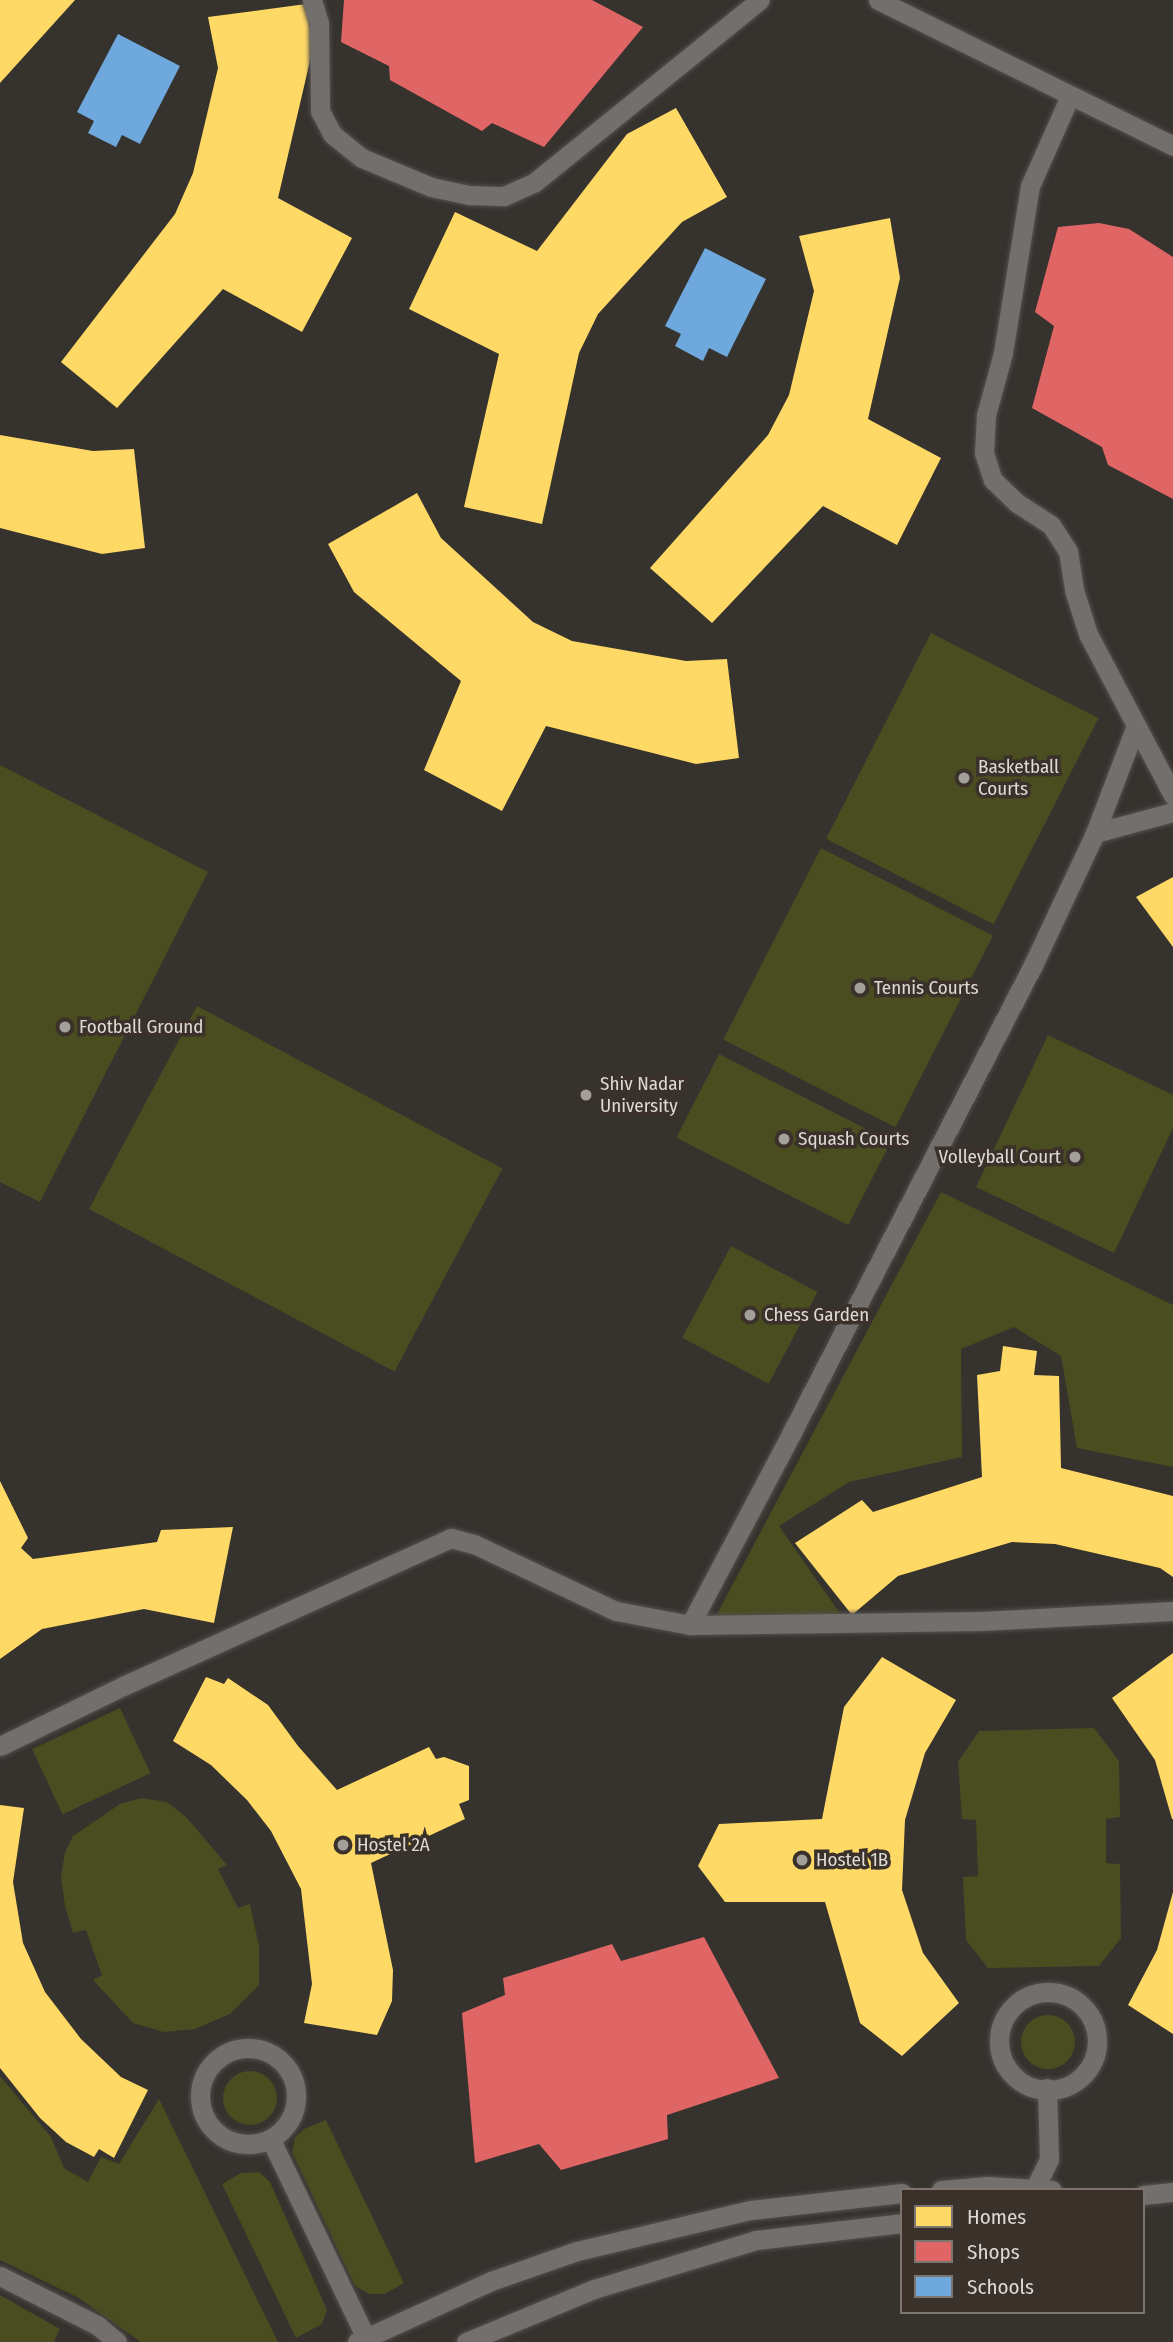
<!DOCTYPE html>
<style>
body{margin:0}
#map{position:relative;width:1173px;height:2342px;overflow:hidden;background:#36322e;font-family:"Fira Sans Condensed",sans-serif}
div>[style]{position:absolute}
.green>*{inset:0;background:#494d20;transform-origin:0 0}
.round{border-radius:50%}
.homes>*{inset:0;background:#ffd966}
.shops>*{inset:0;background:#e06666}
.schools>*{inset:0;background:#6fa8dc}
.roads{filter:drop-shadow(0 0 2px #54504d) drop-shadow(0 0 2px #54504d)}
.lane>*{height:19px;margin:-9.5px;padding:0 9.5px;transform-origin:9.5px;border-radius:9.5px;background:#726f6c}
.lane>.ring{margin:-9.5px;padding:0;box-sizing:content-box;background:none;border:19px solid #726f6c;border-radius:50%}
.dots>*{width:19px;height:19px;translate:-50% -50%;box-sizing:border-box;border:4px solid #3a312a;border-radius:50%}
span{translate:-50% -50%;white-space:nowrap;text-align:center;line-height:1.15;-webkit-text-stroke:7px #3a312a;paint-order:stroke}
.poi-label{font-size:19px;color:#ded9d4}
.left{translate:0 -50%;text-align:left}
.right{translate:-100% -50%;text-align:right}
.legend{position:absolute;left:900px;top:2188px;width:245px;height:126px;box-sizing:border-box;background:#3a312a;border:2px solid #7c746e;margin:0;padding:9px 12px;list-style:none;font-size:21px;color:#ded9d4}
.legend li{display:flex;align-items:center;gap:14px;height:35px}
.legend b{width:35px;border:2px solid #7c746e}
</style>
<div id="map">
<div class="green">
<div style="left:931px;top:633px;width:188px;height:231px;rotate:27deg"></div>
<div style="clip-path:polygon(0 765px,208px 872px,40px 1202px,0 1182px)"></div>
<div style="left:821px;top:848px;width:193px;height:215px;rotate:27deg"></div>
<div style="left:197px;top:1006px;width:346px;height:230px;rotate:28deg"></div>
<div style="clip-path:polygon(1048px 1035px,1173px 1095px,1173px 1128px,1114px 1253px,976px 1187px)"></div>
<div style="left:719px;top:1054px;width:193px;height:94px;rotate:27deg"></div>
<div style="clip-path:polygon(941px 1192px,1173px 1305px,1173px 1467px,1077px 1448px,1061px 1356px,1014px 1327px,961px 1349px,962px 1457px,849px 1482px,779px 1526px,841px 1615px,716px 1616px)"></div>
<div style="left:731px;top:1246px;width:98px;height:104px;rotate:28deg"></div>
<div style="left:120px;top:1708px;width:72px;height:97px;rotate:65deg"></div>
<div style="clip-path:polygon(1094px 1728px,1119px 1761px,1120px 1817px,1106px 1819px,1106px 1863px,1120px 1864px,1121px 1938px,1099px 1966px,988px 1968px,966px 1940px,963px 1877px,978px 1876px,976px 1820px,962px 1819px,958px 1762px,979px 1731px)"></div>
<div style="clip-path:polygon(141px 1798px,167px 1802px,187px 1818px,227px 1865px,218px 1869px,238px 1908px,250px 1904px,259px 1946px,259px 1985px,230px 2014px,195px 2029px,164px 2032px,133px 2023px,93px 1980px,102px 1975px,86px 1930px,73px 1933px,65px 1906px,61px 1877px,65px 1852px,73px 1836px,120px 1804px)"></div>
<div class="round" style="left:1021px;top:2015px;width:54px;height:54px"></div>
<div class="round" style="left:223px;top:2071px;width:54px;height:54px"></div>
<div style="clip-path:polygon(0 2076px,51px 2137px,64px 2168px,88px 2182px,101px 2157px,119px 2164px,159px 2099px,278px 2342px,141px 2342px,77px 2297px,0 2260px)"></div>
<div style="clip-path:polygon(326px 2120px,404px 2283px,385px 2294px,369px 2294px,355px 2286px,292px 2152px,295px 2137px,304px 2129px)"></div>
<div style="clip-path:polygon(259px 2172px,270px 2182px,327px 2310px,322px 2324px,296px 2338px,222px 2184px,241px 2173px)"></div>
<div style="clip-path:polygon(0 2295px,60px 2329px,54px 2342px,0 2342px)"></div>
</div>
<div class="homes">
<div style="clip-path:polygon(0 0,75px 0,0 83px)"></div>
<div style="clip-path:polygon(306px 4px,313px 48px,278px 198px,352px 238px,302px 332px,223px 289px,117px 408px,61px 362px,175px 214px,193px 173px,218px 68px,208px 17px)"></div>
<div style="clip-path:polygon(676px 108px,727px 197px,682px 222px,598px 314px,579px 353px,542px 524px,464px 507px,499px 354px,409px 309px,455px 212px,537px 251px,627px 134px)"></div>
<div style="clip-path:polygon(890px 218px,900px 278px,868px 419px,941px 458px,897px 545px,823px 506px,712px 623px,650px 568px,768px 435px,789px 395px,814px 291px,799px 236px)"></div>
<div style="clip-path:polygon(0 435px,93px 451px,134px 449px,145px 548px,102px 554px,0 528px)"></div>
<div style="clip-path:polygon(417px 493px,441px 538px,533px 622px,572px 641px,686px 661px,727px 659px,739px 758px,696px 764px,546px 726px,502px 811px,424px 770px,461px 681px,354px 592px,328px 544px)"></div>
<div style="clip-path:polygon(1173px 877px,1173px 947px,1136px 897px)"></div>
<div style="clip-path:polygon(1003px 1346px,1037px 1351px,1034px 1375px,1059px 1376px,1061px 1468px,1173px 1496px,1173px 1577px,1160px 1568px,1055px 1544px,1012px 1542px,898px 1576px,852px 1615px,795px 1543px,862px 1500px,873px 1512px,982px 1477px,977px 1375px,1000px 1371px)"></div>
<div style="clip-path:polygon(0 1481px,28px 1538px,21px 1548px,33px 1559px,157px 1542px,161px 1530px,233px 1527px,214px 1623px,144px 1609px,42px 1629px,0 1659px)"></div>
<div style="clip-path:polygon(1173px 1653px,1173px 1819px,1172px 1819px,1155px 1760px,1112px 1698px)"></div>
<div style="clip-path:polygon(882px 1657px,956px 1700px,925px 1753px,905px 1820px,902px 1890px,923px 1953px,959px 2003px,902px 2056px,860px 2023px,825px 1902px,725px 1902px,698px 1866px,719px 1824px,822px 1819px,844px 1707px)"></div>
<div style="clip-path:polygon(206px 1677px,224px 1684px,228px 1678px,268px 1705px,298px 1746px,337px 1790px,429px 1747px,436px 1759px,444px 1757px,469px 1766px,469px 1800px,459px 1804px,465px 1819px,371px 1863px,393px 1970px,392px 2001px,377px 2035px,304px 2023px,312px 1984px,301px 1889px,271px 1831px,247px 1800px,211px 1765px,173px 1741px)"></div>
<div style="clip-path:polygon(0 1805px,24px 1808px,13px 1882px,23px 1943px,45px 1992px,81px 2039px,121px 2077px,148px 2090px,114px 2158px,99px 2149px,94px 2157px,66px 2142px,40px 2118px,0 2068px)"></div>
<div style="clip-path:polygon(1173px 1892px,1173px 2034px,1128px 2005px,1157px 1950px)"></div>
</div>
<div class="shops">
<div style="clip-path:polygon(344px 0,592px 0,643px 27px,544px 147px,492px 123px,482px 131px,390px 80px,389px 66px,341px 42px)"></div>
<div style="clip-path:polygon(1099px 223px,1129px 229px,1173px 257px,1173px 499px,1108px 465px,1102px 447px,1032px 408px,1054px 326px,1035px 312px,1058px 227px)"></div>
<div style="clip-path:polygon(704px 1937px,779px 2078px,667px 2115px,668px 2139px,561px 2170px,539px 2144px,475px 2163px,462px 2013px,505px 1995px,503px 1978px,612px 1944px,621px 1961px)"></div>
</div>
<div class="schools">
<div style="clip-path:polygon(118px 34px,180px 66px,140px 144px,122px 135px,116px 147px,88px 133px,94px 121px,77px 112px)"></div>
<div style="clip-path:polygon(705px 248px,766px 279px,727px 357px,709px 348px,703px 361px,675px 346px,681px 334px,665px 326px)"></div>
</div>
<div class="roads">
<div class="lane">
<div style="left:312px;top:0;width:24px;rotate:73deg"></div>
<div style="left:319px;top:23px;width:88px;rotate:89.3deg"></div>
<div style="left:320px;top:111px;width:26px;rotate:62deg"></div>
<div style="left:332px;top:134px;width:38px;rotate:39deg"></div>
<div style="left:362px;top:158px;width:75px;rotate:22.8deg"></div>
<div style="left:431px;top:187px;width:40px;rotate:12deg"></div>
<div style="left:470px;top:195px;width:34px;rotate:2deg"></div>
<div style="left:504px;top:196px;width:34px;rotate:-24deg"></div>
<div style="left:535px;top:182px;width:289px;rotate:-39deg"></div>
<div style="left:878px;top:0;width:329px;rotate:26.3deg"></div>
<div style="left:1070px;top:96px;width:98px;rotate:114deg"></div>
<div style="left:1030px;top:186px;width:169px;rotate:99.2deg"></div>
<div style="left:1003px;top:353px;width:64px;rotate:105.3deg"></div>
<div style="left:986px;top:415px;width:38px;rotate:93deg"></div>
<div style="left:984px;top:453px;width:28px;rotate:72deg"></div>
<div style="left:993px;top:480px;width:33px;rotate:44deg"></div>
<div style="left:1017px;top:503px;width:40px;rotate:32.9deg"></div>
<div style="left:1051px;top:525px;width:31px;rotate:57deg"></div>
<div style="left:1068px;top:551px;width:39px;rotate:81deg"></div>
<div style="left:1074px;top:590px;width:46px;rotate:72.3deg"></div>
<div style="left:1088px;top:634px;width:182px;rotate:62.2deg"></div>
<div style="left:1095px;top:833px;width:81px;rotate:-15.1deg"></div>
<div style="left:690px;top:1625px;width:218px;rotate:-62.1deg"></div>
<div style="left:792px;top:1432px;width:526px;rotate:-62.7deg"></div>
<div style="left:1033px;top:965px;width:146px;rotate:-64.8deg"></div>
<div style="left:1095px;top:833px;width:112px;rotate:-69.1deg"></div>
<div style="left:0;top:1746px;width:137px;rotate:-26deg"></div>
<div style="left:123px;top:1686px;width:360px;rotate:-24.3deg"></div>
<div style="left:451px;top:1538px;width:24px;rotate:15deg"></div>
<div style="left:474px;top:1544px;width:157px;rotate:25.3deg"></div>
<div style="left:616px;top:1611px;width:75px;rotate:10.7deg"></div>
<div style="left:690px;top:1625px;width:291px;rotate:-0.8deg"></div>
<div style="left:981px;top:1621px;width:192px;rotate:-3deg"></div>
<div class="ring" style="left:999px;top:1992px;width:79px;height:79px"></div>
<div class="ring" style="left:200px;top:2048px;width:77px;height:77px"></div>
<div style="left:271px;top:2140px;width:220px;rotate:64.4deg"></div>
<div style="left:1035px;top:2188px;width:32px;rotate:-64deg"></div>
<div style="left:1049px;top:2159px;width:71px;rotate:-91.6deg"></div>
<div style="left:941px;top:2190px;width:47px;rotate:-4.9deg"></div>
<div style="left:988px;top:2186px;width:64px;rotate:3.6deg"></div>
<div style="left:1143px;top:2195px;width:30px;rotate:-6deg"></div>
<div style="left:0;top:2276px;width:109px;rotate:26.8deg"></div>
<div style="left:97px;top:2325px;width:26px;rotate:40deg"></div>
<div style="left:357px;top:2342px;width:147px;rotate:-24.5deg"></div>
<div style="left:491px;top:2281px;width:91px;rotate:-19.2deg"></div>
<div style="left:577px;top:2251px;width:179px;rotate:-13.3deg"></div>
<div style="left:751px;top:2210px;width:152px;rotate:-6.4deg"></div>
<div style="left:466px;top:2342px;width:139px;rotate:-22.5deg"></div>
<div style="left:594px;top:2289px;width:169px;rotate:-16.8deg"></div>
<div style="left:756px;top:2240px;width:147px;rotate:-6.6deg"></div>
</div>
</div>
<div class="dots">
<div style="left:964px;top:778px;background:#a39f9a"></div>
<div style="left:860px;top:988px;background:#a39f9a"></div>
<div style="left:65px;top:1027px;background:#a39f9a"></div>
<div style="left:586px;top:1095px;background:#a39f9a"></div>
<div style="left:784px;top:1139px;background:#a39f9a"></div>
<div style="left:1075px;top:1157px;background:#a39f9a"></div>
<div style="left:750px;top:1315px;background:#a39f9a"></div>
<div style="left:343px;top:1845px;background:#a39f9a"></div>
<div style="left:802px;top:1860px;background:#a39f9a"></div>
</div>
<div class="poi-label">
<span class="left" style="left:978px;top:778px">Basketball<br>Courts</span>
<span class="left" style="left:874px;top:988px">Tennis Courts</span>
<span class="left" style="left:79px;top:1027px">Football Ground</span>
<span class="left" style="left:600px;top:1095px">Shiv Nadar<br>University</span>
<span class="left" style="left:798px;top:1139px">Squash Courts</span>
<span class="right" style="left:1061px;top:1157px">Volleyball Court</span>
<span class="left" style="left:764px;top:1315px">Chess Garden</span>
<span class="left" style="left:357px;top:1845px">Hostel 2A</span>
<span class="left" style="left:816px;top:1860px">Hostel 1B</span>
</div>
<ul class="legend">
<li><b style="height:19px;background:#ffd966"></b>Homes</li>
<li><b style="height:19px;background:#e06666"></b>Shops</li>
<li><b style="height:19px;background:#6fa8dc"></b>Schools</li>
</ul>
</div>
